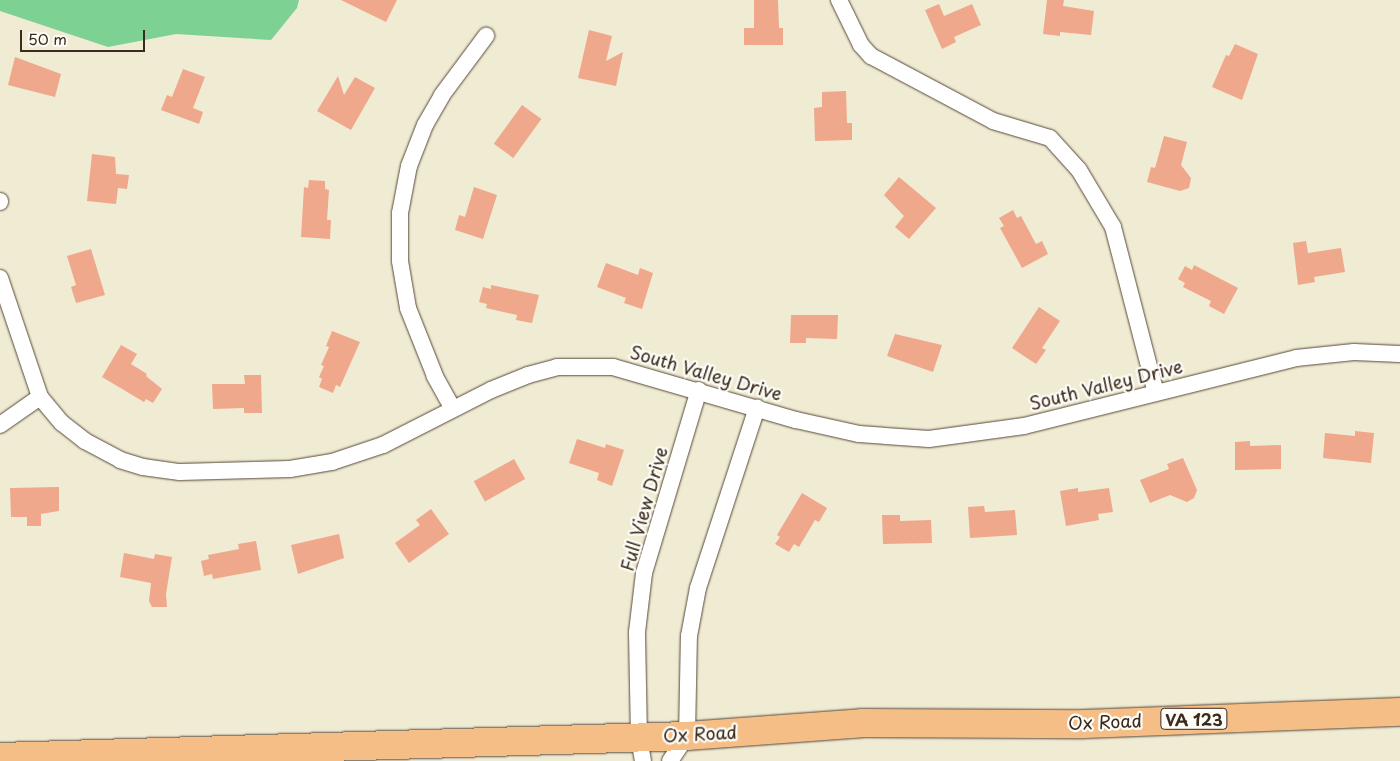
<!DOCTYPE html>
<style>
body{margin:0}
#map{position:relative;width:1400px;height:761px;overflow:hidden;background:#f0ebd3;font-family:"Playpen Sans",sans-serif}
div>[style]{position:absolute}
.green>*{inset:0;background:#7dd193}
.building>*{inset:0;background:#efa88c;transform-origin:0 0}
.roads{filter:drop-shadow(0 0 1px #564739) drop-shadow(0 0 1px #564739)}
.street>*{height:16px;margin:-8px;padding:0 8px;transform-origin:8px;border-radius:8px;background:#fff}
.highway>*{height:28px;margin:-14px;padding:0 14px;transform-origin:14px;border-radius:14px;background:#f6be87}
span{translate:-50% -50%;white-space:nowrap;text-align:center;line-height:1.15;-webkit-text-stroke:4.5px #fdfcf7;paint-order:stroke}
.shield-label span{padding:1px 4px;background:#fdfcf7;border:1px solid;border-radius:4px;-webkit-text-stroke-width:0}
.shield-label{font-size:16px;color:#3b2a1e;font-weight:700}
.street-label{font-size:18px;color:#3b2a1e}
.scale{position:absolute;left:20px;top:30px;width:125px;height:22px;box-sizing:border-box;border:2px solid #3b2a1e;border-top:0;padding-left:6px;font-size:15px;line-height:18px;white-space:nowrap;color:#3b2a1e;-webkit-text-stroke:4px #fdfcf7;paint-order:stroke}
</style>
<div id="map">
<div class="green">
<div style="clip-path:polygon(0 0,299px 0,297px 8px,271px 40px,176px 34px,108px 47px,0 11px)"></div>
</div>
<div class="building">
<div style="clip-path:polygon(341px 0,397px 0,386px 22px)"></div>
<div style="clip-path:polygon(754px 0,778px 0,779px 28px,783px 28px,783px 45px,744px 45px,744px 28px,754px 28px)"></div>
<div style="clip-path:polygon(1047px 0,1064px 0,1063px 6px,1094px 11px,1091px 35px,1060px 32px,1060px 36px,1043px 34px)"></div>
<div style="clip-path:polygon(939px 4px,944px 16px,972px 4px,981px 25px,954px 37px,956px 42px,942px 49px,925px 10px)"></div>
<div style="clip-path:polygon(589px 30px,612px 36px,606px 61px,623px 52px,616px 86px,578px 78px)"></div>
<div style="clip-path:polygon(1235px 44px,1258px 54px,1242px 100px,1212px 87px,1226px 55px,1229px 56px)"></div>
<div style="clip-path:polygon(15px 57px,61px 74px,55px 97px,8px 85px)"></div>
<div style="clip-path:polygon(183px 69px,205px 77px,193px 108px,203px 112px,199px 124px,161px 110px,167px 95px,172px 97px)"></div>
<div style="clip-path:polygon(338px 76px,344px 95px,355px 77px,375px 88px,351px 130px,317px 111px)"></div>
<div style="clip-path:polygon(846px 91px,847px 123px,852px 123px,852px 140px,815px 141px,814px 108px,822px 107px,822px 92px)"></div>
<div style="left:522px;top:105px;width:24px;height:48px;rotate:36deg"></div>
<div style="clip-path:polygon(1164px 136px,1187px 142px,1181px 165px,1191px 178px,1189px 188px,1180px 191px,1147px 182px,1151px 167px,1155px 168px)"></div>
<div style="clip-path:polygon(92px 154px,115px 157px,116px 174px,129px 175px,127px 189px,118px 188px,116px 204px,87px 201px)"></div>
<div style="clip-path:polygon(899px 177px,936px 208px,909px 239px,895px 227px,904px 216px,884px 195px)"></div>
<div style="clip-path:polygon(309px 180px,325px 181px,325px 189px,329px 190px,327px 220px,331px 220px,330px 239px,301px 237px,304px 187px,308px 188px)"></div>
<div style="clip-path:polygon(474px 187px,497px 195px,483px 239px,455px 230px,459px 215px,465px 217px)"></div>
<div style="clip-path:polygon(1013px 210px,1017px 218px,1021px 216px,1036px 244px,1042px 241px,1048px 254px,1022px 268px,1000px 228px,1004px 226px,999px 218px)"></div>
<div style="clip-path:polygon(1306px 241px,1308px 253px,1341px 248px,1345px 272px,1314px 277px,1315px 282px,1298px 285px,1293px 243px)"></div>
<div style="clip-path:polygon(91px 249px,105px 295px,76px 303px,71px 287px,76px 285px,67px 256px)"></div>
<div style="clip-path:polygon(606px 263px,638px 275px,640px 268px,653px 273px,642px 309px,624px 303px,626px 298px,597px 287px)"></div>
<div style="clip-path:polygon(1194px 265px,1238px 288px,1224px 314px,1209px 306px,1211px 301px,1183px 287px,1185px 283px,1178px 279px,1185px 266px,1192px 270px)"></div>
<div style="clip-path:polygon(491px 285px,539px 295px,532px 323px,516px 320px,517px 315px,486px 308px,487px 304px,479px 302px,483px 287px,491px 289px)"></div>
<div style="clip-path:polygon(1039px 307px,1060px 321px,1042px 348px,1046px 350px,1036px 364px,1012px 348px)"></div>
<div style="clip-path:polygon(791px 315px,838px 315px,837px 339px,806px 338px,806px 343px,790px 343px)"></div>
<div style="clip-path:polygon(332px 331px,360px 342px,340px 387px,336px 385px,333px 393px,319px 387px,322px 379px,319px 377px,324px 366px,321px 365px,329px 347px,326px 346px)"></div>
<div style="clip-path:polygon(895px 334px,942px 345px,933px 372px,887px 356px)"></div>
<div style="clip-path:polygon(121px 345px,137px 354px,131px 364px,147px 374px,146px 376px,162px 389px,153px 403px,146px 399px,144px 402px,102px 377px)"></div>
<div style="clip-path:polygon(244px 375px,261px 375px,262px 413px,244px 413px,244px 408px,213px 409px,212px 384px,245px 384px)"></div>
<div style="clip-path:polygon(1355px 431px,1374px 433px,1371px 463px,1323px 458px,1325px 433px,1355px 436px)"></div>
<div style="clip-path:polygon(577px 439px,605px 448px,606px 444px,624px 450px,612px 486px,597px 480px,599px 473px,569px 463px)"></div>
<div style="clip-path:polygon(1250px 441px,1250px 446px,1281px 445px,1281px 469px,1235px 470px,1235px 442px)"></div>
<div style="clip-path:polygon(1183px 458px,1197px 490px,1194px 498px,1187px 502px,1170px 495px,1150px 503px,1140px 480px,1169px 469px,1167px 464px)"></div>
<div style="left:514px;top:459px;width:23px;height:46px;rotate:61deg"></div>
<div style="clip-path:polygon(59px 487px,59px 511px,41px 514px,41px 526px,27px 526px,27px 517px,11px 517px,10px 488px)"></div>
<div style="clip-path:polygon(1078px 488px,1078px 492px,1109px 488px,1113px 512px,1098px 514px,1099px 520px,1066px 526px,1060px 491px)"></div>
<div style="clip-path:polygon(802px 493px,827px 508px,819px 522px,815px 520px,799px 547px,794px 544px,789px 552px,775px 544px,780px 537px,777px 535px)"></div>
<div style="clip-path:polygon(984px 506px,985px 512px,1015px 510px,1017px 535px,970px 538px,968px 507px)"></div>
<div style="clip-path:polygon(431px 509px,449px 534px,409px 563px,395px 543px,420px 525px,416px 520px)"></div>
<div style="clip-path:polygon(882px 515px,900px 515px,900px 521px,931px 520px,932px 543px,883px 544px)"></div>
<div style="clip-path:polygon(339px 534px,344px 558px,298px 574px,291px 545px)"></div>
<div style="clip-path:polygon(256px 541px,261px 570px,213px 579px,212px 574px,204px 576px,201px 561px,209px 559px,208px 555px,239px 549px,238px 544px)"></div>
<div style="clip-path:polygon(124px 553px,154px 559px,155px 554px,172px 557px,166px 594px,167px 607px,152px 607px,149px 601px,151px 583px,120px 577px)"></div>
</div>
<div class="roads">
<div class="street">
<div style="left:839px;top:0;width:50px;rotate:63.9deg"></div>
<div style="left:861px;top:45px;width:15px;rotate:48deg"></div>
<div style="left:871px;top:56px;width:138px;rotate:28deg"></div>
<div style="left:993px;top:121px;width:59px;rotate:16.6deg"></div>
<div style="left:1050px;top:138px;width:43px;rotate:47.8deg"></div>
<div style="left:1079px;top:170px;width:66px;rotate:59.2deg"></div>
<div style="left:1113px;top:227px;width:171px;rotate:75.5deg"></div>
<div style="left:0;top:202px;width:1px;rotate:-90deg"></div>
<div style="left:0;top:278px;width:126px;rotate:71.4deg"></div>
<div style="left:40px;top:397px;width:34px;rotate:50deg"></div>
<div style="left:62px;top:423px;width:29px;rotate:38deg"></div>
<div style="left:85px;top:441px;width:40px;rotate:28deg"></div>
<div style="left:120px;top:460px;width:24px;rotate:17deg"></div>
<div style="left:143px;top:467px;width:37px;rotate:8deg"></div>
<div style="left:180px;top:472px;width:110px;rotate:-1.6deg"></div>
<div style="left:290px;top:469px;width:43px;rotate:-9.5deg"></div>
<div style="left:332px;top:462px;width:54px;rotate:-18.4deg"></div>
<div style="left:383px;top:445px;width:121px;rotate:-27deg"></div>
<div style="left:491px;top:390px;width:40px;rotate:-22deg"></div>
<div style="left:528px;top:375px;width:30px;rotate:-15deg"></div>
<div style="left:557px;top:367px;width:56px"></div>
<div style="left:613px;top:367px;width:191px;rotate:16.2deg"></div>
<div style="left:796px;top:420px;width:65px;rotate:12.5deg"></div>
<div style="left:859px;top:434px;width:70px;rotate:4.1deg"></div>
<div style="left:929px;top:439px;width:96px;rotate:-7.8deg"></div>
<div style="left:1024px;top:426px;width:280px;rotate:-14deg"></div>
<div style="left:1296px;top:358px;width:58px;rotate:-5.9deg"></div>
<div style="left:1354px;top:352px;width:46px;rotate:2.5deg"></div>
<div style="left:453px;top:409px;width:38px;rotate:-119deg"></div>
<div style="left:435px;top:376px;width:73px;rotate:-111.7deg"></div>
<div style="left:408px;top:308px;width:48px;rotate:-99.7deg"></div>
<div style="left:400px;top:261px;width:48px;rotate:-90deg"></div>
<div style="left:400px;top:213px;width:48px;rotate:-79.2deg"></div>
<div style="left:409px;top:166px;width:44px;rotate:-68.7deg"></div>
<div style="left:425px;top:125px;width:34px;rotate:-60deg"></div>
<div style="left:442px;top:95px;width:74px;rotate:-53.3deg"></div>
<div style="left:0;top:425px;width:49px;rotate:-35deg"></div>
<div style="left:643px;top:761px;width:23px;rotate:-100deg"></div>
<div style="left:639px;top:738px;width:106px;rotate:-91.1deg"></div>
<div style="left:637px;top:632px;width:59px;rotate:-83.2deg"></div>
<div style="left:644px;top:573px;width:191px;rotate:-73.3deg"></div>
<div style="left:670px;top:761px;width:30px;rotate:-56deg"></div>
<div style="left:687px;top:736px;width:100px;rotate:-88.9deg"></div>
<div style="left:689px;top:636px;width:49px;rotate:-79.4deg"></div>
<div style="left:698px;top:588px;width:190px;rotate:-71.9deg"></div>
</div>
<div class="highway">
<div style="left:0;top:757px;width:687px;rotate:-1.75deg"></div>
<div style="left:687px;top:736px;width:175px;rotate:-4.2deg"></div>
<div style="left:862px;top:723px;width:222px;rotate:0.3deg"></div>
<div style="left:1084px;top:724px;width:316px;rotate:-2.2deg"></div>
</div>
</div>
<div class="shield-label">
<span style="left:1194px;top:719px">VA 123</span>
</div>
<div class="street-label">
<span style="left:706px;top:373px;rotate:16deg">South Valley Drive</span>
<span style="left:1106px;top:385px;rotate:-14deg">South Valley Drive</span>
<span style="left:644px;top:509px;rotate:-74deg">Full View Drive</span>
<span style="left:1105px;top:722px;rotate:-2deg">Ox Road</span>
<span style="left:700px;top:734px;rotate:-3deg">Ox Road</span>
</div>
<div class="scale">50 m</div>
</div>
